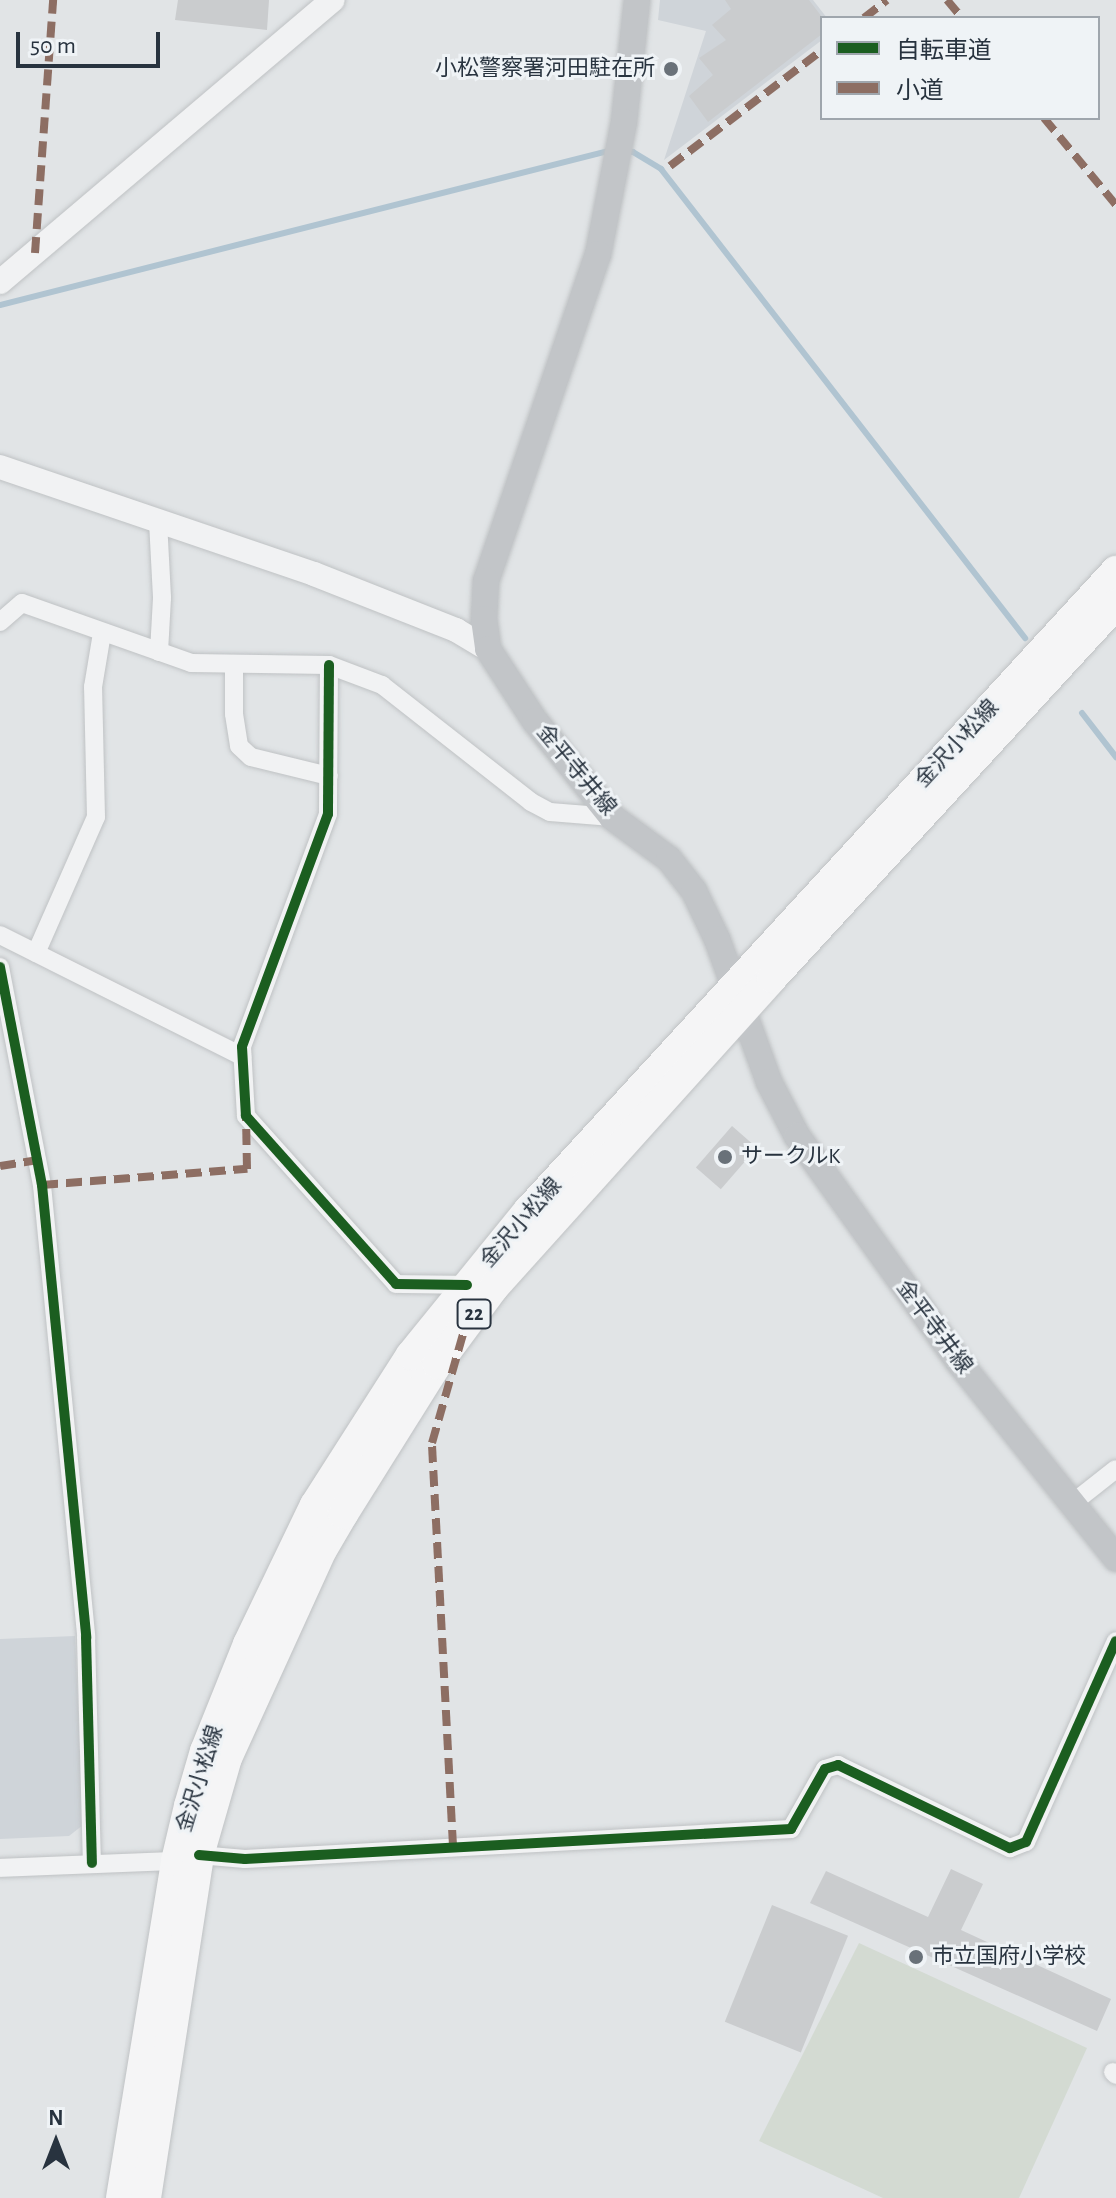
<!DOCTYPE html>
<meta charset="utf-8">
<style>
body{margin:0}
#map{position:relative;width:1116px;height:2198px;overflow:hidden;background:#e1e4e6;font-family:"Alegreya Sans","Noto Sans JP",sans-serif}
div>[style]{position:absolute}
.built>*{inset:0;background:#cfd4d9}
.green>*{inset:0;background:#d3dad2}
.stream>*{height:6px;margin:-3px;padding:0 3px;transform-origin:3px;border-radius:3px;background:#b0c4d1}
.building>*{inset:0;background:#caccce;transform-origin:0 0}
.roads{filter:drop-shadow(0 0 2px #bfc2c4) drop-shadow(0 0 2px #bfc2c4)}
.minor>*{height:18px;margin:-9px;padding:0 9px;transform-origin:9px;border-radius:9px;background:#f1f2f3}
.tertiary>*{height:24px;margin:-12px;padding:0 12px;transform-origin:12px;border-radius:12px;background:#f1f2f3}
.secondary>*{height:26px;margin:-13px;padding:0 13px;transform-origin:13px;border-radius:13px;background:#c2c5c8}
.primary>*{height:30px;margin:-15px;padding:0 15px;transform-origin:15px;border-radius:15px;background:#f5f5f6}
.quiet>*{height:8px;margin-top:-4px;transform-origin:0;background:repeating-linear-gradient(90deg,#8d6e63 0 16px,transparent 0 24px)}
.cycleway>*{height:10px;margin:-5px;padding:0 5px;transform-origin:5px;border-radius:5px;background:#1b5e20}
.dots>*{width:22px;height:22px;translate:-50% -50%;box-sizing:border-box;border:4px solid #eff3f6;border-radius:50%}
span{translate:-50% -50%;white-space:nowrap;text-align:center;line-height:1.15;-webkit-text-stroke:6px #eff3f6;paint-order:stroke}
.shield-label span{padding:2px 6px;background:#eff3f6;border:2px solid;border-radius:6px;-webkit-text-stroke-width:0}
.shield-label{font-size:20px;color:#28333f;font-weight:700}
.poi-label{font-size:22px;color:#28333f}
.right{translate:-100% -50%;text-align:right}
.left{translate:0 -50%;text-align:left}
.street-label{font-size:22px;color:#28333f}
.legend{position:absolute;left:820px;top:16px;width:280px;height:104px;box-sizing:border-box;background:#eff3f6;border:2px solid #9fa6ad;margin:0;padding:10px 14px;list-style:none;font-size:24px;color:#28333f}
.legend li{display:flex;align-items:center;gap:16px;height:40px}
.legend b{width:40px;border:2px solid #9fa6ad}
.north{position:absolute;left:16px;top:2102px;width:80px;height:80px;-webkit-text-stroke:6px #eff3f6;paint-order:stroke;rotate:0deg;font-size:22px;font-weight:700;line-height:32px;text-align:center;color:#28333f}
.north::after{content:'';display:block;margin:auto;width:28px;height:36px;background:#28333f;clip-path:polygon(50% 0,100% 100%,50% 72%,0 100%)}
.scale{position:absolute;left:16px;top:32px;width:144px;height:36px;box-sizing:border-box;border:4px solid #28333f;border-top:0;padding-left:10px;font-size:24px;line-height:28px;white-space:nowrap;color:#28333f;-webkit-text-stroke:6px #eff3f6;paint-order:stroke}
</style>
<div id="map">
<div class="built">
<div style="clip-path:polygon(660px 0,813px 0,827px 18px,822px 18px,822px 40px,664px 160px,706px 31px,658px 20px)"></div>
<div style="clip-path:polygon(75px 1636px,83px 1825px,69px 1836px,0 1839px,0 1639px)"></div>
</div>
<div class="green">
<div style="clip-path:polygon(859px 1943px,1087px 2048px,1019px 2198px,883px 2198px,759px 2141px)"></div>
</div>
<div class="stream">
<div style="left:623px;top:151px;width:10px;rotate:6deg"></div>
<div style="left:633px;top:152px;width:33px;rotate:31deg"></div>
<div style="left:661px;top:169px;width:594px;rotate:52.18deg"></div>
<div style="left:0;top:305px;width:631px;rotate:-14.21deg"></div>
<div style="left:1082px;top:713px;width:56px;rotate:52.3deg"></div>
</div>
<div class="building">
<div style="clip-path:polygon(178px 0,269px 0,267px 30px,175px 20px)"></div>
<div style="clip-path:polygon(725px 0,809px 0,822px 17px,822px 34px,708px 122px,689px 96px,713px 75px,699px 58px,726px 40px,712px 25px,731px 9px)"></div>
<div style="left:732px;top:1126px;width:33px;height:55px;rotate:41deg"></div>
<div style="clip-path:polygon(951px 1869px,983px 1884px,961px 1930px,1111px 1999px,1097px 2031px,810px 1903px,826px 1871px,928px 1917px)"></div>
<div style="left:772px;top:1905px;width:82px;height:126px;rotate:22deg"></div>
</div>
<div class="roads">
<div class="minor">
<div style="left:158px;top:521px;width:77px;rotate:87deg"></div>
<div style="left:162px;top:598px;width:54px;rotate:93.2deg"></div>
<div style="left:0;top:622px;width:29px;rotate:-41deg"></div>
<div style="left:22px;top:603px;width:179px;rotate:19.5deg"></div>
<div style="left:191px;top:663px;width:138px;rotate:0.8deg"></div>
<div style="left:329px;top:665px;width:57px;rotate:20.7deg"></div>
<div style="left:382px;top:685px;width:189px;rotate:38.1deg"></div>
<div style="left:531px;top:802px;width:21px;rotate:28deg"></div>
<div style="left:550px;top:812px;width:62px;rotate:4.6deg"></div>
<div style="left:234px;top:665px;width:49px;rotate:90deg"></div>
<div style="left:234px;top:714px;width:32px;rotate:81deg"></div>
<div style="left:239px;top:746px;width:16px;rotate:43deg"></div>
<div style="left:251px;top:757px;width:80px;rotate:13.7deg"></div>
<div style="left:329px;top:665px;width:149px;rotate:90.4deg"></div>
<div style="left:328px;top:814px;width:248px;rotate:110.3deg"></div>
<div style="left:242px;top:1047px;width:69px;rotate:86.7deg"></div>
<div style="left:246px;top:1116px;width:225px;rotate:48.2deg"></div>
<div style="left:396px;top:1284px;width:71px;rotate:0.8deg"></div>
<div style="left:0;top:935px;width:271px;rotate:26.6deg"></div>
<div style="left:36px;top:953px;width:149px;rotate:-66.2deg"></div>
<div style="left:96px;top:817px;width:130px;rotate:-91.3deg"></div>
<div style="left:93px;top:687px;width:55px;rotate:-80.5deg"></div>
<div style="left:0;top:967px;width:222px;rotate:79.1deg"></div>
<div style="left:42px;top:1185px;width:454px;rotate:84.4deg"></div>
<div style="left:86px;top:1637px;width:226px;rotate:88.5deg"></div>
<div style="left:1074px;top:1502px;width:53px;rotate:-38.2deg"></div>
<div style="left:199px;top:1855px;width:46px;rotate:5deg"></div>
<div style="left:245px;top:1859px;width:547px;rotate:-3.14deg"></div>
<div style="left:791px;top:1829px;width:69px;rotate:-60.5deg"></div>
<div style="left:825px;top:1769px;width:14px;rotate:-17deg"></div>
<div style="left:838px;top:1765px;width:191px;rotate:25.8deg"></div>
<div style="left:1010px;top:1848px;width:17px;rotate:-21deg"></div>
<div style="left:1026px;top:1842px;width:220px;rotate:-65.9deg"></div>
<div style="left:0;top:1868px;width:176px;rotate:-2.3deg"></div>
<div style="left:1113px;top:2072px;width:4px;rotate:45deg"></div>
</div>
<div class="tertiary">
<div style="left:0;top:282px;width:436px;rotate:-40.3deg"></div>
<div style="left:0;top:467px;width:332px;rotate:18.8deg"></div>
<div style="left:314px;top:574px;width:153px;rotate:21.5deg"></div>
<div style="left:456px;top:630px;width:37px;rotate:31deg"></div>
</div>
<div class="secondary">
<div style="left:637px;top:0;width:123px;rotate:96.1deg"></div>
<div style="left:624px;top:122px;width:135px;rotate:101.1deg"></div>
<div style="left:598px;top:254px;width:346px;rotate:108.9deg"></div>
<div style="left:486px;top:581px;width:38px;rotate:93deg"></div>
<div style="left:484px;top:619px;width:30px;rotate:82deg"></div>
<div style="left:488px;top:649px;width:86px;rotate:56.9deg"></div>
<div style="left:535px;top:721px;width:123px;rotate:51.3deg"></div>
<div style="left:612px;top:817px;width:71px;rotate:36.4deg"></div>
<div style="left:669px;top:859px;width:41px;rotate:52deg"></div>
<div style="left:694px;top:891px;width:53px;rotate:64.4deg"></div>
<div style="left:717px;top:939px;width:152px;rotate:70deg"></div>
<div style="left:769px;top:1082px;width:61px;rotate:62.6deg"></div>
<div style="left:797px;top:1136px;width:277px;rotate:54.4deg"></div>
<div style="left:958px;top:1361px;width:253px;rotate:51.3deg"></div>
</div>
<div class="primary">
<div style="left:121px;top:2198px;width:341px;rotate:-80.7deg"></div>
<div style="left:176px;top:1861px;width:57px;rotate:-76.7deg"></div>
<div style="left:189px;top:1806px;width:57px;rotate:-73.8deg"></div>
<div style="left:205px;top:1751px;width:115px;rotate:-68.1deg"></div>
<div style="left:248px;top:1644px;width:154px;rotate:-64.3deg"></div>
<div style="left:315px;top:1505px;width:178px;rotate:-57.4deg"></div>
<div style="left:411px;top:1355px;width:187px;rotate:-50.9deg"></div>
<div style="left:529px;top:1210px;width:868px;rotate:-47.43deg"></div>
<div style="left:146px;top:2198px;width:347px;rotate:-81.2deg"></div>
<div style="left:199px;top:1855px;width:101px;rotate:-73.9deg"></div>
<div style="left:227px;top:1758px;width:229px;rotate:-65.5deg"></div>
<div style="left:322px;top:1550px;width:42px;rotate:-59.7deg"></div>
<div style="left:343px;top:1514px;width:177px;rotate:-57.9deg"></div>
<div style="left:437px;top:1364px;width:96px;rotate:-53.5deg"></div>
<div style="left:494px;top:1287px;width:416px;rotate:-48deg"></div>
<div style="left:772px;top:978px;width:508px;rotate:-47.39deg"></div>
</div>
</div>
<div class="quiet">
<div style="left:947px;top:0;width:23px;rotate:50deg"></div>
<div style="left:864px;top:18px;width:29px;rotate:-38deg"></div>
<div style="left:1044px;top:118px;width:113px;rotate:50.4deg"></div>
<div style="left:670px;top:166px;width:191px;rotate:-37.3deg"></div>
<div style="left:35px;top:253px;width:254px;rotate:-85.9deg"></div>
<div style="left:0;top:1166px;width:37px;rotate:-9deg"></div>
<div style="left:42px;top:1185px;width:206px;rotate:-4.5deg"></div>
<div style="left:247px;top:1169px;width:53px;rotate:-91.1deg"></div>
<div style="left:453px;top:1846px;width:404px;rotate:-93deg"></div>
<div style="left:432px;top:1443px;width:121px;rotate:-74.1deg"></div>
</div>
<div class="cycleway">
<div style="left:329px;top:665px;width:149px;rotate:90.4deg"></div>
<div style="left:328px;top:814px;width:248px;rotate:110.3deg"></div>
<div style="left:242px;top:1047px;width:69px;rotate:86.7deg"></div>
<div style="left:246px;top:1116px;width:225px;rotate:48.2deg"></div>
<div style="left:396px;top:1284px;width:71px;rotate:0.8deg"></div>
<div style="left:0;top:967px;width:222px;rotate:79.1deg"></div>
<div style="left:42px;top:1185px;width:454px;rotate:84.4deg"></div>
<div style="left:86px;top:1637px;width:226px;rotate:88.5deg"></div>
<div style="left:199px;top:1855px;width:46px;rotate:5deg"></div>
<div style="left:245px;top:1859px;width:547px;rotate:-3.14deg"></div>
<div style="left:791px;top:1829px;width:69px;rotate:-60.5deg"></div>
<div style="left:825px;top:1769px;width:14px;rotate:-17deg"></div>
<div style="left:838px;top:1765px;width:191px;rotate:25.8deg"></div>
<div style="left:1010px;top:1848px;width:17px;rotate:-21deg"></div>
<div style="left:1026px;top:1842px;width:220px;rotate:-65.9deg"></div>
</div>
<div class="dots">
<div style="left:671px;top:69px;background:#697179"></div>
<div style="left:725px;top:1157px;background:#697179"></div>
<div style="left:916px;top:1957px;background:#697179"></div>
</div>
<div class="shield-label">
<span style="left:474px;top:1314px">22</span>
</div>
<div class="poi-label">
<span class="right" style="left:655px;top:69px">小松警察署河田駐在所</span>
<span class="left" style="left:741px;top:1157px">サークルK</span>
<span class="left" style="left:932px;top:1957px">市立国府小学校</span>
</div>
<div class="street-label">
<span style="left:957px;top:744px;rotate:-47deg">金沢小松線</span>
<span style="left:576px;top:770px;rotate:50deg">金平寺井線</span>
<span style="left:521px;top:1223px;rotate:-49deg">金沢小松線</span>
<span style="left:934px;top:1327px;rotate:53deg">金平寺井線</span>
<span style="left:200px;top:1779px;rotate:-73deg">金沢小松線</span>
</div>
<ul class="legend">
<li><b style="height:10px;background:#1b5e20"></b>自転車道</li>
<li><b style="height:10px;background:#8d6e63"></b>小道</li>
</ul>
<div class="north">N</div>
<div class="scale">50 m</div>
</div>
